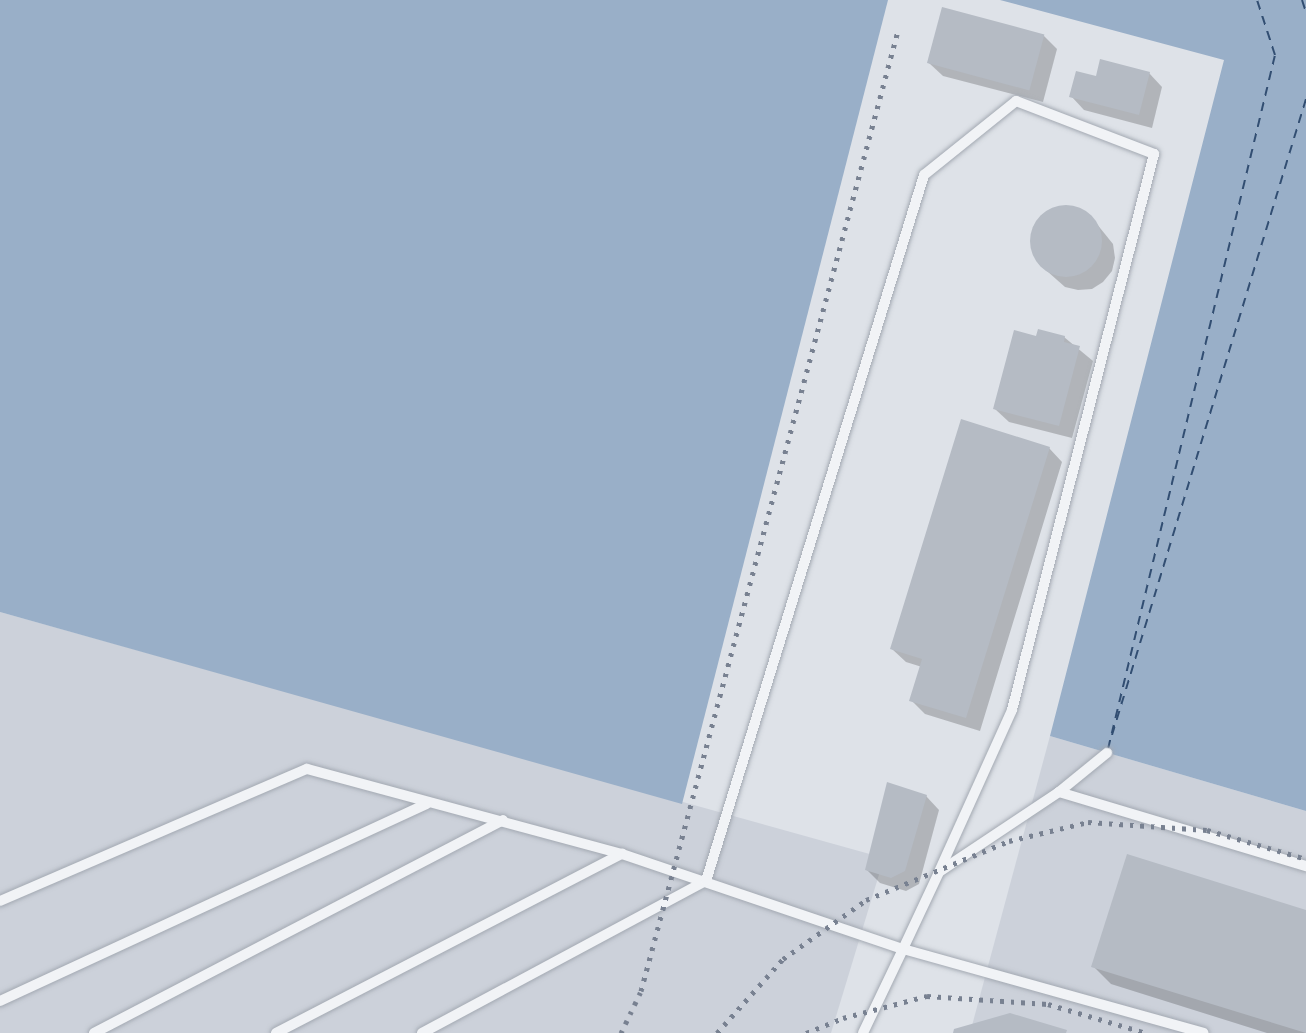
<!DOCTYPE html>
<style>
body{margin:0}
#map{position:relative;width:1306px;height:1033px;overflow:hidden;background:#dee2e8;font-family:"Nunito Sans",sans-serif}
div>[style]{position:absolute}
.built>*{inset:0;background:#ccd1da}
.water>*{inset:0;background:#99afc8}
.shadow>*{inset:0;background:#0003}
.ferry>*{height:2px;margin-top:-1px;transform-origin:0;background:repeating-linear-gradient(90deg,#324e72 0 9px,transparent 0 16px)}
.building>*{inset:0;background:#b5bbc4;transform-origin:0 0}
.round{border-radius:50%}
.roads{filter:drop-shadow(0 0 2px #a3a9b2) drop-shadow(0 0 2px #a3a9b2)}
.service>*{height:10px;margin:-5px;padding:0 5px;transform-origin:5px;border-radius:5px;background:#f1f3f6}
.rail>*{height:5px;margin-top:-2.5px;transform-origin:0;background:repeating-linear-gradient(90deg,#788191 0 3.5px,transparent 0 10.5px)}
span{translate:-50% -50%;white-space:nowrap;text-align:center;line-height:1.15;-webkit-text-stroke:5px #edf1f5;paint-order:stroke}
</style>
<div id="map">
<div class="built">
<div style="clip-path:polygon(0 612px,884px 858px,831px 1033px,0 1033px)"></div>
<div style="clip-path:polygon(1050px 736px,1306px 811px,1306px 1033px,970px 1033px)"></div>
</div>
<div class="water">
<div style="clip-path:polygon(0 0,888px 0,682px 804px,0 612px)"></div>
<div style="clip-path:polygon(1000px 0,1306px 0,1306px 811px,1050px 736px,1224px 60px)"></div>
</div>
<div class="shadow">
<div style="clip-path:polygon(1043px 35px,1057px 49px,1043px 102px,943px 76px,929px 63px)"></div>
<div style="clip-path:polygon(1149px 73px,1162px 87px,1152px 128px,1084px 110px,1071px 96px)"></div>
<div style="clip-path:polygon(1068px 206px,1081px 209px,1092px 218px,1113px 244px,1115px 258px,1112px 271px,1103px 282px,1092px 289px,1078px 290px,1065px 287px,1039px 264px,1033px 252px,1031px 239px,1034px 226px,1042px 215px,1054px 208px)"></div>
<div style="clip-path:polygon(1064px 337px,1093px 361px,1072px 438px,1009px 422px,995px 409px,1037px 338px)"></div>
<div style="clip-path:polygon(1049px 448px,1062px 462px,980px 731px,925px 714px,911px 700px,922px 667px,906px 662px,892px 649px)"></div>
<div style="clip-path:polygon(926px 796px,939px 810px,919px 884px,906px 891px,880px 883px,867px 870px)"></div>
<div style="clip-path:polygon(1306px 912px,1306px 1033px,1267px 1033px,1111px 984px,1093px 966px)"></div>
</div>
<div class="ferry">
<div style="left:1302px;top:0;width:13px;rotate:72deg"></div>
<div style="left:1112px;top:735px;width:665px;rotate:-73.04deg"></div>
<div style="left:1108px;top:749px;width:714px;rotate:-76.47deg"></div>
<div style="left:1275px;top:55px;width:58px;rotate:-108.1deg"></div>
</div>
<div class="building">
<div style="left:942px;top:7px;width:106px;height:58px;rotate:15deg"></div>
<div style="clip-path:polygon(1100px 59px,1150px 72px,1139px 115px,1069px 97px,1076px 71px,1096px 76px)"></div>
<div class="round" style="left:1030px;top:205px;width:72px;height:72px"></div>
<div style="clip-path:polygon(1038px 329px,1065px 336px,1064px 342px,1080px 346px,1059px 426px,993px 409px,1014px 330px,1036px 336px)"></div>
<div style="clip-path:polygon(961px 419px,1050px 447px,966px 718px,909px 701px,922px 659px,890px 649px)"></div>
<div style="clip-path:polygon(887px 782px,927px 795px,905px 871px,891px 878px,865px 870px)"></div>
<div style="clip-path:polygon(1127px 854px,1306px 910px,1306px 1033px,1091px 967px)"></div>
<div style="clip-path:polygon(1010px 1013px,1067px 1030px,1066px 1033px,953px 1033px,954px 1029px)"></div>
</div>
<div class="roads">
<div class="service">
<div style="left:1059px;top:792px;width:62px;rotate:-39.1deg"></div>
<div style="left:0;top:901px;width:334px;rotate:-23.3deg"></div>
<div style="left:307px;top:769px;width:326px;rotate:15.1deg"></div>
<div style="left:622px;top:854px;width:297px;rotate:18.7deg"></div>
<div style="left:903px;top:949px;width:85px;rotate:-64.9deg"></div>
<div style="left:939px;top:872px;width:144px;rotate:-33.7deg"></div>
<div style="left:1059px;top:792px;width:258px;rotate:16.7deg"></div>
<div style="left:0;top:1001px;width:470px;rotate:-24.8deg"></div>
<div style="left:94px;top:1033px;width:461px;rotate:-27.5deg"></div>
<div style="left:276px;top:1033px;width:390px;rotate:-27.4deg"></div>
<div style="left:422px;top:1033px;width:322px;rotate:-28.2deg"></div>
<div style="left:706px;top:881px;width:739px;rotate:-72.84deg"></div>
<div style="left:924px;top:175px;width:118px;rotate:-38.8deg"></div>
<div style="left:1016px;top:101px;width:148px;rotate:21deg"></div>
<div style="left:1154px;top:154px;width:574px;rotate:104.33deg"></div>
<div style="left:1012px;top:710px;width:178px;rotate:114.3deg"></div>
<div style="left:863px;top:1033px;width:93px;rotate:-64.5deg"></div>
<div style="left:903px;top:949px;width:312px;rotate:15.6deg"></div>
</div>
</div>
<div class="rail">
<div style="left:621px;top:1033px;width:47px;rotate:-64.5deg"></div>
<div style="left:641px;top:991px;width:991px;rotate:-75.02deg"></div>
<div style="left:717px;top:1033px;width:99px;rotate:-48.3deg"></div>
<div style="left:783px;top:959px;width:102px;rotate:-35.4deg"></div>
<div style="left:866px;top:900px;width:155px;rotate:-22.4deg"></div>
<div style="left:1009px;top:841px;width:81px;rotate:-13.5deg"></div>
<div style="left:1088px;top:822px;width:119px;rotate:3.8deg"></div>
<div style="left:1207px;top:830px;width:103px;rotate:16.3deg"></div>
<div style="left:806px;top:1033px;width:40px;rotate:-22deg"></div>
<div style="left:843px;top:1018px;width:87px;rotate:-14.7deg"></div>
<div style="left:927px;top:996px;width:121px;rotate:3.8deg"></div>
<div style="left:1048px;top:1004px;width:102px;rotate:16.5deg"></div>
</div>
</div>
